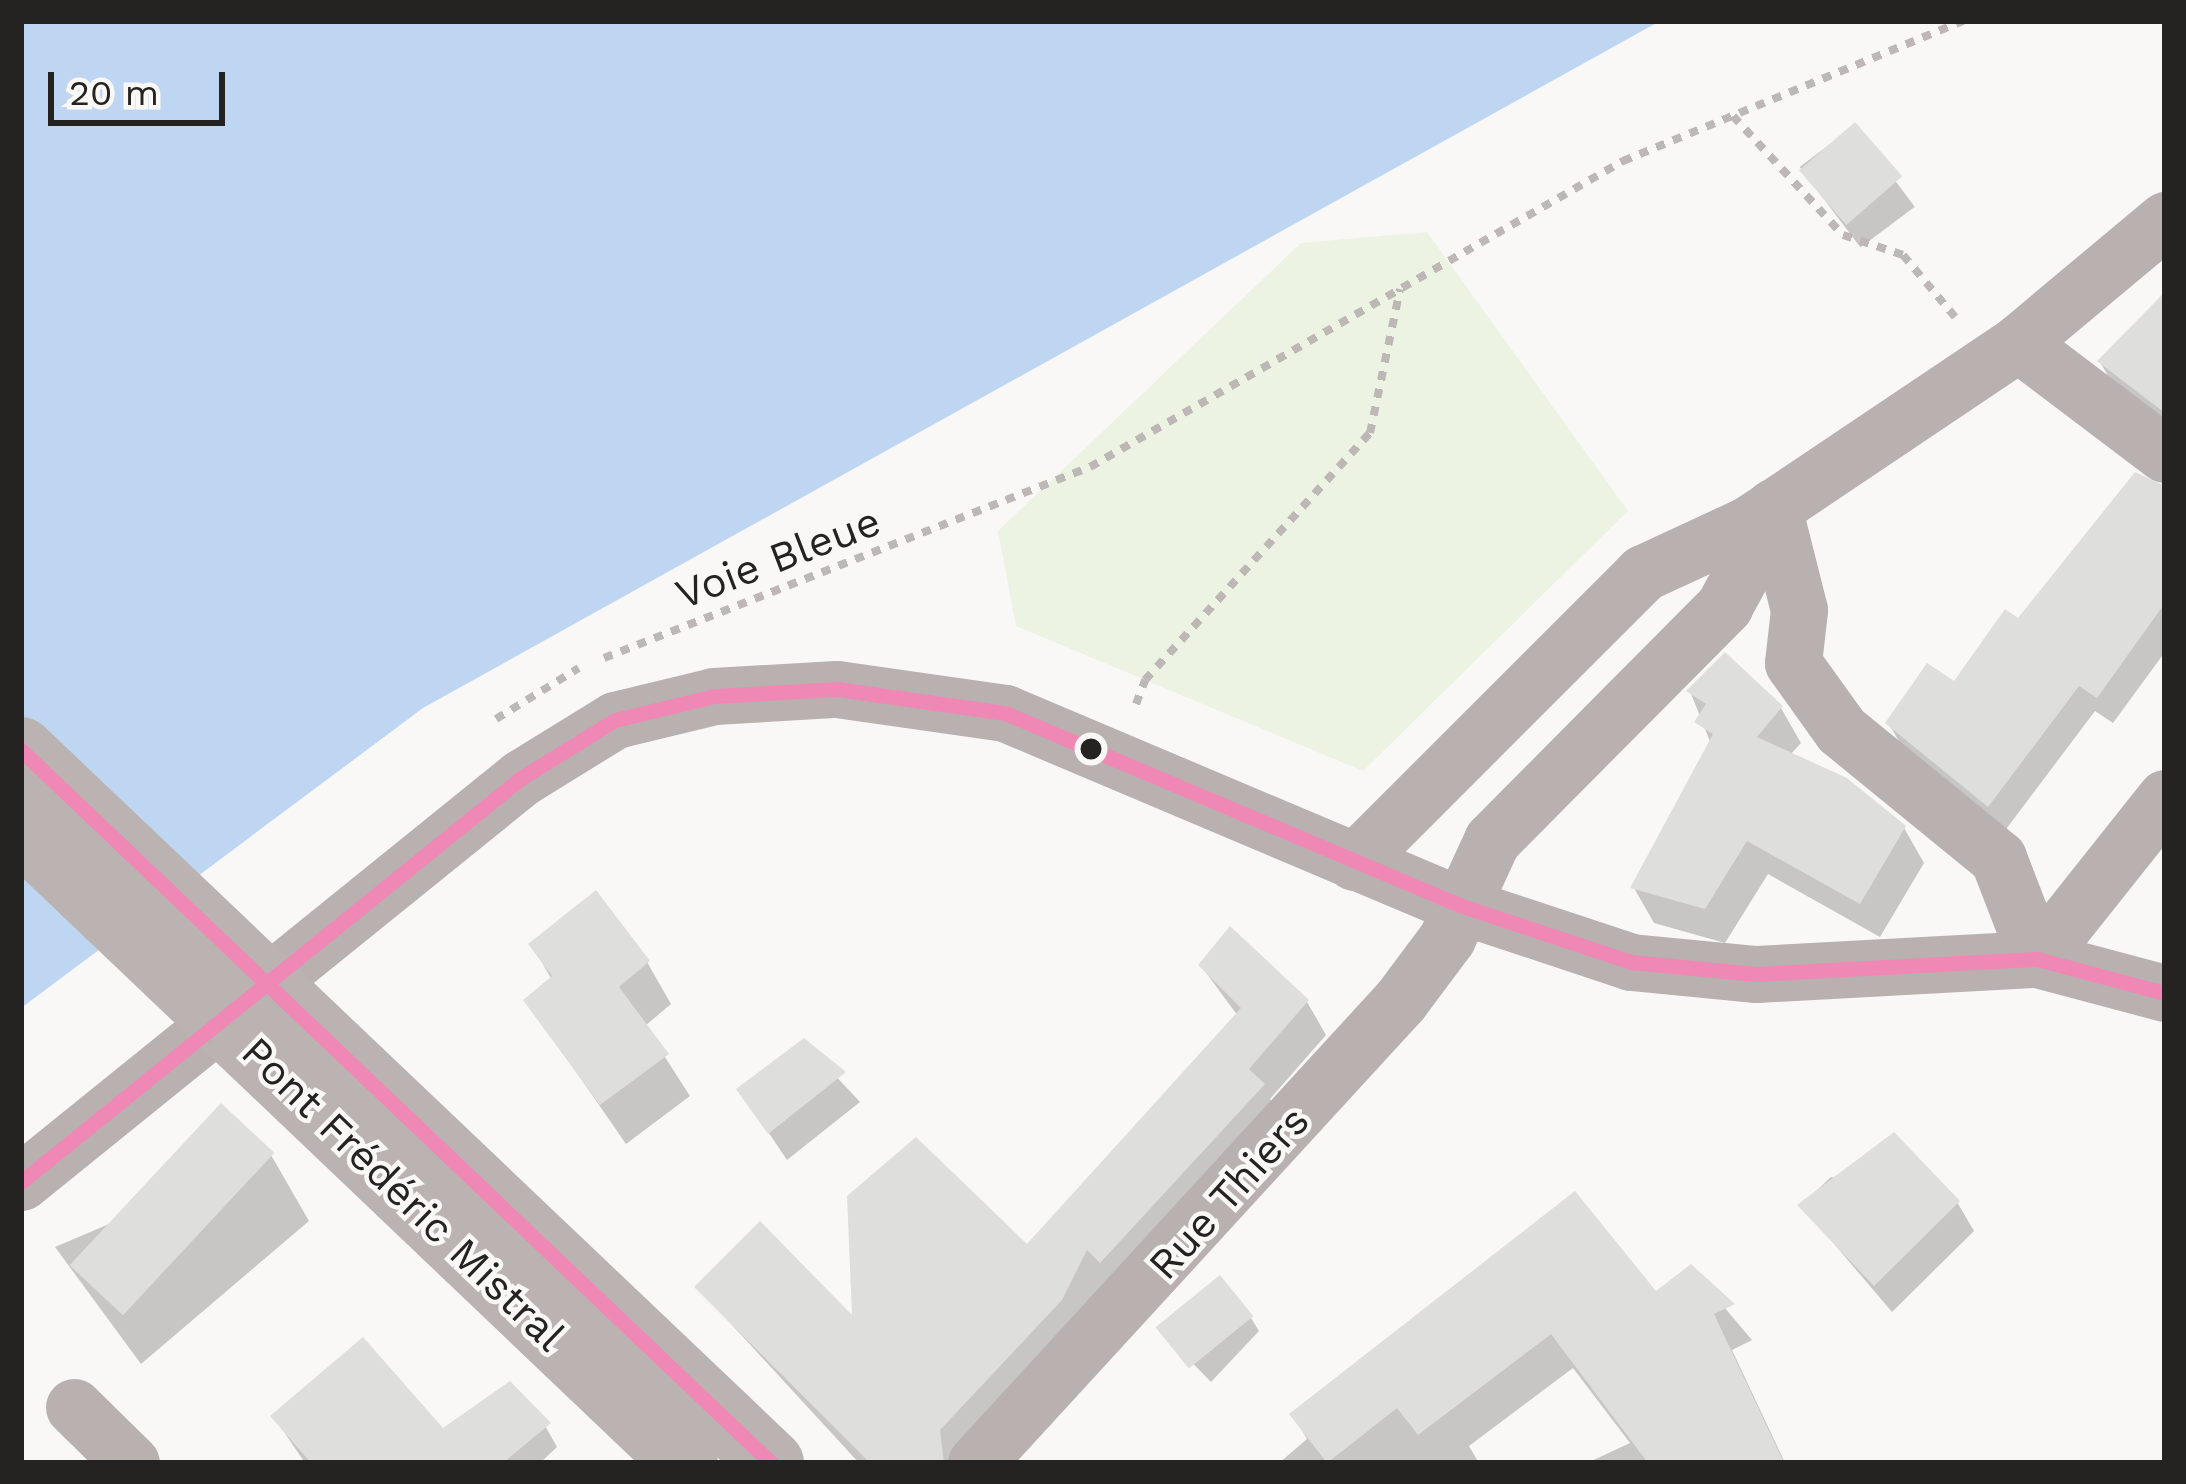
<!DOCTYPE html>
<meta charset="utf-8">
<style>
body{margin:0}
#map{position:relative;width:2186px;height:1484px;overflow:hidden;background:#f9f8f6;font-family:"Work Sans",sans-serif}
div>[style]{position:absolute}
.green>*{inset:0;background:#ecf3e2}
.water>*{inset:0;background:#bed6f1}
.shadow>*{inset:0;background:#0003;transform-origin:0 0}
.building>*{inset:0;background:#dededd;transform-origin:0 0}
.path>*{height:8px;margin-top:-4px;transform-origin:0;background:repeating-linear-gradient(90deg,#bdb7b6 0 9px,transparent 0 18px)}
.minor>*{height:57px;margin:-28.5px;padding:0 28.5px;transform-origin:28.5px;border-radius:28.5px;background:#b8b1af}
.major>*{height:66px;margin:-33px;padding:0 33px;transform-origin:33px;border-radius:33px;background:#bab3b1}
.bus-1>*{height:15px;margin:-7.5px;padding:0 7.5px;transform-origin:7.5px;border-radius:7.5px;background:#f088b6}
.dots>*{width:33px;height:33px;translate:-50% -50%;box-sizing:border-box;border:6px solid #faf8f5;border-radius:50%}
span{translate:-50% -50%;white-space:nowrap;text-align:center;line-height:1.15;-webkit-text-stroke:9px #faf8f5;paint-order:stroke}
.street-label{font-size:42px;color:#242322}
.frame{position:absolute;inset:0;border:24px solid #242322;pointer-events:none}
.scale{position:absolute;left:48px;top:72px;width:177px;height:54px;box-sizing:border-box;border:6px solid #242322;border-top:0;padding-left:15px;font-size:36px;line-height:42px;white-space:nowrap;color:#242322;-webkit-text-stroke:9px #faf8f5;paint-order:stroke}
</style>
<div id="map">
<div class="green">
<div style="clip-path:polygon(1427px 232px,1628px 511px,1363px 771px,1016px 626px,998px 531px,1301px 243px)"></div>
</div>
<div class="water">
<div style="clip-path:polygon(21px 21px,1660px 21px,423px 708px,21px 1008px)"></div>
</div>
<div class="shadow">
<div style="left:1854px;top:126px;width:101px;height:68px;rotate:53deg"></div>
<div style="clip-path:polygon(2165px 292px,2165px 435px,2124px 403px,2100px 362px)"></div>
<div style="clip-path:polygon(2165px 499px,2165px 652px,2113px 723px,2095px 711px,2004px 832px,1904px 750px,1889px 724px,1954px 685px)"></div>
<div style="clip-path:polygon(1690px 691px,1781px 708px,1801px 743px,1790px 755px,1904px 828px,1924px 863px,1880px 937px,1768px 874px,1725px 943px,1654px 923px,1634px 888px,1711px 744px)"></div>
<div style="clip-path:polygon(532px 945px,647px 962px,671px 1004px,645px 1026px,690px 1096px,626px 1144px,527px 1001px,552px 980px)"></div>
<div style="clip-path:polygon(1201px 966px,1307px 1002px,1326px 1035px,1270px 1099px,1282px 1119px,959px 1463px,859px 1463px,698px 1288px,855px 1323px,1027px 1249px,1238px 1016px)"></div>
<div style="clip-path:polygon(804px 1042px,860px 1102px,787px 1160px,740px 1090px)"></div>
<div style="clip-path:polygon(271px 1155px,309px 1221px,141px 1364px,55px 1247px)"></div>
<div style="clip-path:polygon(1831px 1177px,1957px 1202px,1974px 1231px,1892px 1312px,1801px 1205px)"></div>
<div style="clip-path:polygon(1691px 1268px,1752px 1340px,1732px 1350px,1785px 1463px,1587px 1463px,1630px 1443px,1573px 1368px,1469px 1446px,1479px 1463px,1279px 1463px,1307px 1439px,1293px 1415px,1656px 1295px)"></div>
<div style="clip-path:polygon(1251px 1318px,1259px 1331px,1211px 1382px,1167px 1337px)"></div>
<div style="clip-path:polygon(539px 1415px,557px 1447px,540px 1463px,305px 1463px,274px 1417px,443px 1432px)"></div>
</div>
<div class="building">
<div style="left:1855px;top:122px;width:72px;height:74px;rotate:49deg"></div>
<div style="clip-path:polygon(2165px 292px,2165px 413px,2097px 361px)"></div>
<div style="clip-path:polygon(2135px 472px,2165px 486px,2165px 603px,2097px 698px,2079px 686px,1988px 807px,1885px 723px,1927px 663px,1954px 681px,2005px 609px,2018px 618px)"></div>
<div style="clip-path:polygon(1725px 652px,1783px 706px,1757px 737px,1847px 778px,1906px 826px,1860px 904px,1747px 841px,1705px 909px,1630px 888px,1713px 734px,1694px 722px,1706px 704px,1686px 691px)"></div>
<div style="clip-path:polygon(596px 890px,650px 961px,619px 987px,669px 1054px,600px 1105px,523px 1000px,552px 976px,528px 944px)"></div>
<div style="clip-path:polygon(1230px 926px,1309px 1000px,1249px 1069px,1265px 1084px,1100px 1263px,1087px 1250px,1062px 1300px,940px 1430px,944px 1463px,870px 1463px,694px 1287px,760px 1221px,852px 1315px,847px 1196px,916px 1137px,1027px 1244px,1241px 1008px,1198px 965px)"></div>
<div style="clip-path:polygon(804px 1038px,846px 1072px,768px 1134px,736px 1089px)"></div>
<div style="left:221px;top:1103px;width:73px;height:222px;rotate:43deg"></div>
<div style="clip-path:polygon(1894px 1132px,1960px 1201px,1874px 1286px,1797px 1205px)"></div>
<div style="clip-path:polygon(1575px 1191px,1656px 1291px,1691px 1264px,1735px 1304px,1714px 1314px,1784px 1463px,1648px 1463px,1551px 1334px,1418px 1435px,1397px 1408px,1327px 1463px,1289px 1414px)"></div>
<div style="left:1220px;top:1275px;width:53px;height:83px;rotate:51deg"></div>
<div style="clip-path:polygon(363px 1337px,443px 1428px,510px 1381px,551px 1423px,503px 1463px,311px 1463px,270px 1416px)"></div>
</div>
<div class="path">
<div style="left:1733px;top:116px;width:162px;rotate:47.3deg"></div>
<div style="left:1843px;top:235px;width:63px;rotate:18.4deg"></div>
<div style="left:1903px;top:255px;width:81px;rotate:50deg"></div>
<div style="left:604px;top:658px;width:522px;rotate:-21.46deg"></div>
<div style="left:1090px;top:467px;width:615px;rotate:-29.86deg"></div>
<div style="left:1623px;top:161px;width:368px;rotate:-22.4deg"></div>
<div style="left:1136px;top:704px;width:26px;rotate:-69deg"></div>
<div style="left:1145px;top:680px;width:334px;rotate:-47.7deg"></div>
<div style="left:1370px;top:433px;width:147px;rotate:-78.2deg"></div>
<div style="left:496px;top:719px;width:97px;rotate:-31.6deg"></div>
</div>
<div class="minor">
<div style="left:2018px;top:343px;width:184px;rotate:37.1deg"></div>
<div style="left:1773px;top:507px;width:106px;rotate:75.8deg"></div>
<div style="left:1799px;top:610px;width:53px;rotate:96.5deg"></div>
<div style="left:1793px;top:663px;width:82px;rotate:54.4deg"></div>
<div style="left:1841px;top:730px;width:203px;rotate:39.2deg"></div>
<div style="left:1998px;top:858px;width:108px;rotate:68.9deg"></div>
<div style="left:1354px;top:862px;width:409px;rotate:-45deg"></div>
<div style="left:1643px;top:573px;width:117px;rotate:-24.8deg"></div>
<div style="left:1749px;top:524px;width:324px;rotate:-33.9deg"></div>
<div style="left:2018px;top:343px;width:192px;rotate:-39.9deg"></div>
<div style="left:2037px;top:959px;width:206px;rotate:-51.5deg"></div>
<div style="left:21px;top:1182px;width:643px;rotate:-38.94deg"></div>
<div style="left:521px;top:778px;width:110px;rotate:-31.7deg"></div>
<div style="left:615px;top:720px;width:102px;rotate:-13.6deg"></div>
<div style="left:714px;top:696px;width:123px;rotate:-3.3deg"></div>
<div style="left:837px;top:689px;width:170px;rotate:8.1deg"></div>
<div style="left:1005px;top:713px;width:493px;rotate:22.9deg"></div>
<div style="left:1459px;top:905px;width:181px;rotate:18.3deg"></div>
<div style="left:1631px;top:962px;width:126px;rotate:5.5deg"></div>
<div style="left:1756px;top:974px;width:281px;rotate:-3.1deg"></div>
<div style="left:2037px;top:959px;width:132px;rotate:14.9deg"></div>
<div style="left:74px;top:1407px;width:80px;rotate:44.5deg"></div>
<div style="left:976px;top:1463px;width:627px;rotate:-47.46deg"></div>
<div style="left:1400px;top:1001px;width:79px;rotate:-53.3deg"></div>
<div style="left:1447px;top:938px;width:108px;rotate:-65.3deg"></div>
<div style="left:1492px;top:840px;width:330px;rotate:-45.2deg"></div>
<div style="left:1724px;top:606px;width:71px;rotate:-61.3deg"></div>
<div style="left:1758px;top:544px;width:22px;rotate:-114deg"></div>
</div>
<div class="major">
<div style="left:21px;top:750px;width:1035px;rotate:43.55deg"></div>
<div style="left:21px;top:831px;width:917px;rotate:43.59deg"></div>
</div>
<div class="bus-1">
<div style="left:21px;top:750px;width:1035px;rotate:43.55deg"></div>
<div style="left:21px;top:1182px;width:643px;rotate:-38.94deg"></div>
<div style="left:521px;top:778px;width:110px;rotate:-31.7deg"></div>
<div style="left:615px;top:720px;width:102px;rotate:-13.6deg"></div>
<div style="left:714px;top:696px;width:123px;rotate:-3.3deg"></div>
<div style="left:837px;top:689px;width:170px;rotate:8.1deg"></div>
<div style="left:1005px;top:713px;width:493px;rotate:22.9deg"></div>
<div style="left:1459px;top:905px;width:181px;rotate:18.3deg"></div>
<div style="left:1631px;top:962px;width:126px;rotate:5.5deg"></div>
<div style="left:1756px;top:974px;width:281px;rotate:-3.1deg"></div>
<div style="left:2037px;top:959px;width:132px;rotate:14.9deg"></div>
</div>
<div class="dots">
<div style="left:1091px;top:749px;background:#242322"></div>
</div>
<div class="street-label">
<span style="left:778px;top:558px;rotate:-21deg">Voie Bleue</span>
<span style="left:1229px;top:1193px;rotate:-48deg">Rue Thiers</span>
<span style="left:403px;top:1194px;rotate:44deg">Pont Frédéric Mistral</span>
</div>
<div class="frame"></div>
<div class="scale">20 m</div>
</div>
